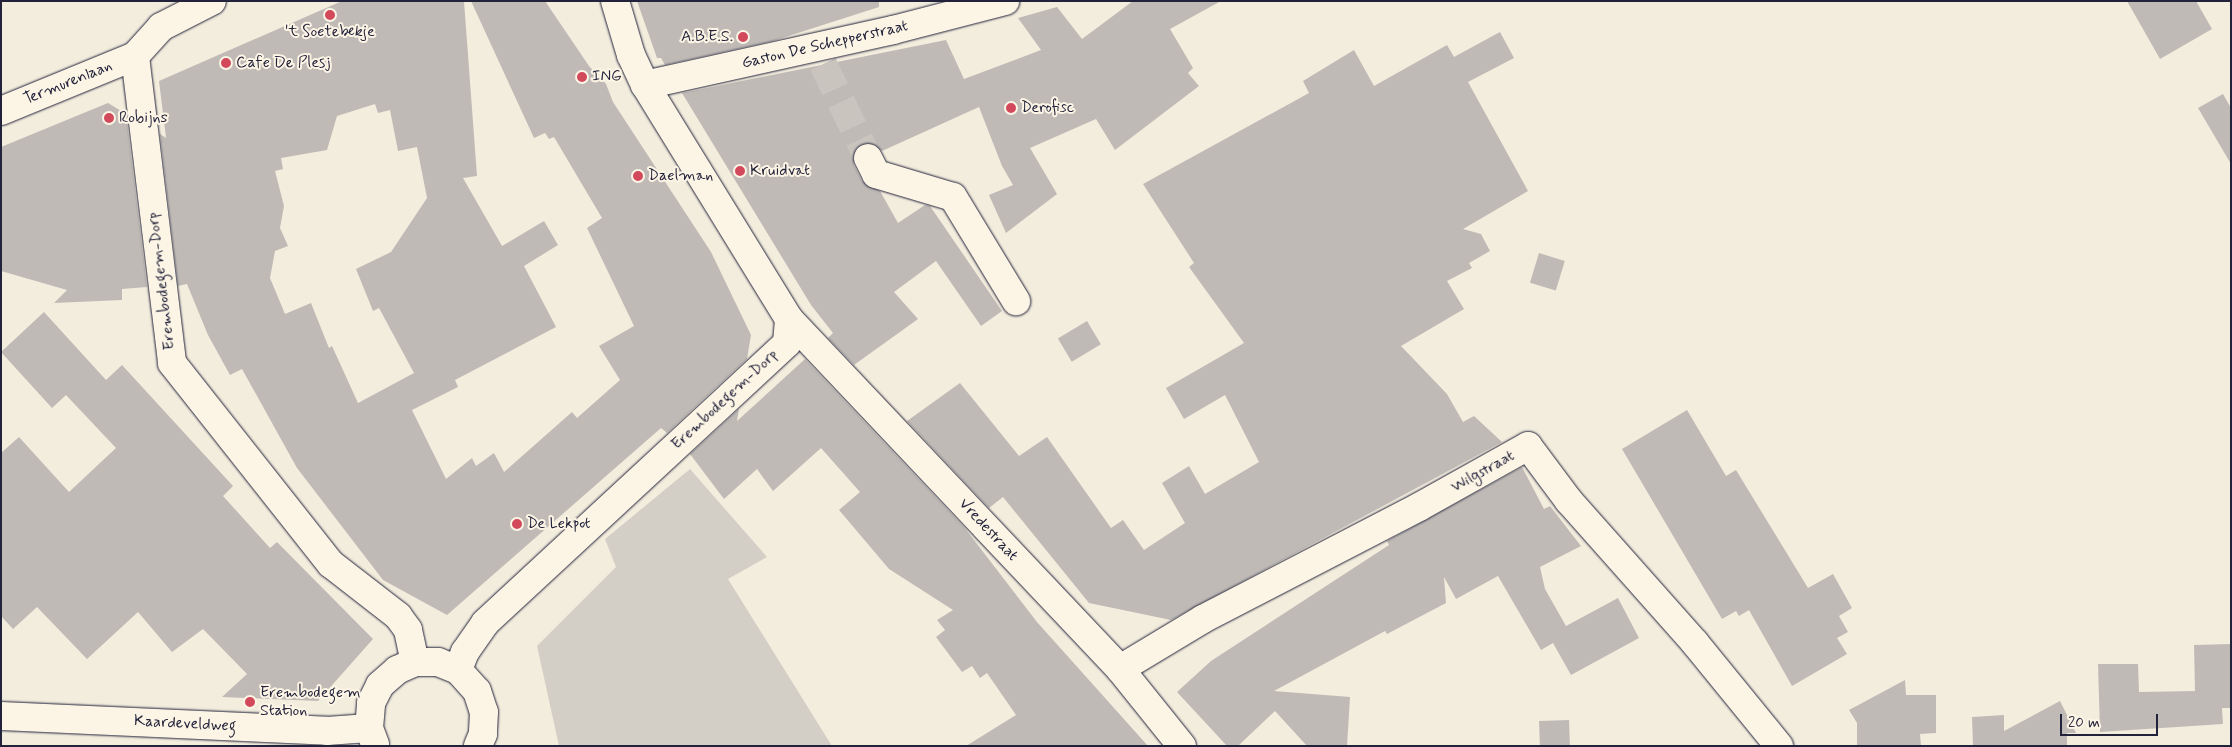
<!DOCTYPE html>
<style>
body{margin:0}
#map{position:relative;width:2232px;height:747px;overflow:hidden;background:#f3edde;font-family:Mynerve,sans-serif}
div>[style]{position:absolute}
.green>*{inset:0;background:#d4cfc6}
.building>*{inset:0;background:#bfbab6;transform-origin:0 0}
.minor-tunnel>*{height:28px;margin-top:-14px;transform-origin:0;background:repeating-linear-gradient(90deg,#c9c4bd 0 28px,transparent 0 42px)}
.roads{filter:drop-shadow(0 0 1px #22223b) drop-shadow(0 0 1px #22223b)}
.minor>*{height:28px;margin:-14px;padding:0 14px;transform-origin:14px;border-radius:14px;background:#fcf5e5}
.dots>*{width:14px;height:14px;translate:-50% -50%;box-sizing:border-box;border:2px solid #fcf5e5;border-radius:50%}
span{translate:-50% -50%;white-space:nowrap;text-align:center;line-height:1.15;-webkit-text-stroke:4px #fcf5e5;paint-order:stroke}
.poi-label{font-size:16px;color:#22223b}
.right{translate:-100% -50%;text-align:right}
.left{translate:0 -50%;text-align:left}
.street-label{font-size:16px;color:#22223b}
.frame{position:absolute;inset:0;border:2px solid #22223b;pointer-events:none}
.scale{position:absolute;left:2060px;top:714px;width:98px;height:22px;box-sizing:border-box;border:2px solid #22223b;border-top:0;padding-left:6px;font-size:15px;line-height:18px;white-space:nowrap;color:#22223b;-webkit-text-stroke:4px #fcf5e5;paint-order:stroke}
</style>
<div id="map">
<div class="green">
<div style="clip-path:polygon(690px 469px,767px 557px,728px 579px,832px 746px,559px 746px,537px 646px,616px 567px,605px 539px)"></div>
</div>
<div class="building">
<div style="clip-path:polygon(evenodd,342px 1px,464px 1px,477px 176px,463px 178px,502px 246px,544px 221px,558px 245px,524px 266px,556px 327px,455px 380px,458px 387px,412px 410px,446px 479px,472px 458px,476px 466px,494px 453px,504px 472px,572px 412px,577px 418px,620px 380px,599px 346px,634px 326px,587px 228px,602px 218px,554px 137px,549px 139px,545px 133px,534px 138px,471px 1px,545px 1px,589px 66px,606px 84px,613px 102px,711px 252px,751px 335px,747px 359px,667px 433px,661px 428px,447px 615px,383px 580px,297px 468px,242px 369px,230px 375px,208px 335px,187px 284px,178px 286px,160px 134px,166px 138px,159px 81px,342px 1px,375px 104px,378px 113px,390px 110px,398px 151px,417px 147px,427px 198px,391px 252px,356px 269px,373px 311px,379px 308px,414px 373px,358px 403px,332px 346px,329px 348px,311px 303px,285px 314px,270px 278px,275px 251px,288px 246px,280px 228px,284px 206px,275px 171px,283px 169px,281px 158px,327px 150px,337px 116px,375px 104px)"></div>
<div style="clip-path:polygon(637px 1px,879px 1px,879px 7px,773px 41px,665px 65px,661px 58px,657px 58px)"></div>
<div style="clip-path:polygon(1133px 1px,1221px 1px,1170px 29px,1193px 68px,1188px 73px,1199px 86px,1115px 150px,1096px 119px,1030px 148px,1057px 194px,1006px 233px,989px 195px,1013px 185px,1002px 166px,979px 107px,882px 151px,869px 142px,855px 149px,854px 165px,862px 181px,880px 191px,898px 223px,925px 205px,930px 206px,1002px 311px,981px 326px,936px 261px,894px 292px,918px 319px,854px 365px,828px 338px,833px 333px,811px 305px,682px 93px,946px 40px,964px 79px,1041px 50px,1018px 18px,1057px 7px,1082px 39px)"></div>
<div style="clip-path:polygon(2127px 1px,2196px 1px,2212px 29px,2160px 59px)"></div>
<div style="clip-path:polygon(1500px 32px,1514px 58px,1468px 82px,1528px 191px,1463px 229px,1481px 234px,1490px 251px,1469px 263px,1472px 268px,1447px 281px,1464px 309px,1401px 346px,1447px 394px,1463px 422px,1474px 416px,1502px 442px,1171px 620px,1089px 603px,1003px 497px,989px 508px,907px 421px,960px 383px,1019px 456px,1047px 437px,1111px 528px,1123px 520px,1144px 550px,1185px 523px,1162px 483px,1189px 466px,1205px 494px,1259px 462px,1225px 395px,1184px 419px,1166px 388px,1244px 343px,1189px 267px,1194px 263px,1143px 184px,1309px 93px,1303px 81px,1354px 50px,1374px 86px,1447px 45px,1454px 57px)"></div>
<div style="clip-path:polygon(2223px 94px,2231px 108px,2231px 164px,2198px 108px)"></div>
<div style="clip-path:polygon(108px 103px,126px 114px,147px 287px,122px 289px,122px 300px,54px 303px,67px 290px,1px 271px,1px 147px)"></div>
<div style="left:1539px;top:253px;width:27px;height:31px;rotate:17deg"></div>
<div style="clip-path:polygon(44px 312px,106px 380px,122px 365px,233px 486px,223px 496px,270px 548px,277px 542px,373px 639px,318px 701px,222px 697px,247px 674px,203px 629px,172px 652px,138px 612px,87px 659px,37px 607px,13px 629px,1px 616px,1px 453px,19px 437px,69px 492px,116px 448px,66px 395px,52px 408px,1px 352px)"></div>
<div style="left:1087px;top:321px;width:27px;height:34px;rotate:59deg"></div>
<div style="clip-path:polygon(805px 359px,964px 527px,1037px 622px,1148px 746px,966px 746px,1016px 715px,987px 673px,980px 678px,972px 666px,962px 672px,936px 637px,945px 630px,937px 620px,953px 610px,889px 569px,839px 510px,860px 492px,821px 448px,773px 491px,757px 469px,724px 499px,690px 454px,739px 409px,737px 421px)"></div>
<div style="clip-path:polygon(1687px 410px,1726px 476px,1736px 470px,1808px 588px,1833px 574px,1852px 608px,1839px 616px,1848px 632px,1837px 638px,1847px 654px,1792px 686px,1749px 610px,1739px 616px,1736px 611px,1722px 619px,1622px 449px)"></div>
<div style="clip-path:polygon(1522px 467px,1544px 509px,1550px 506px,1581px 546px,1540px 567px,1545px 589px,1566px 626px,1618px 598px,1639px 638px,1571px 675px,1553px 643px,1541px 650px,1498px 576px,1456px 599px,1444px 577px,1446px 603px,1387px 634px,1385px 631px,1274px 691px,1350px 697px,1347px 746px,1307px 746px,1275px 711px,1238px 746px,1227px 746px,1177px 692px,1211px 661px,1389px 545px,1387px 541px)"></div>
<div style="clip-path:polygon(2231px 644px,2231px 708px,2222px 708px,2223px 724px,2100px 732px,2098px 664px,2138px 664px,2139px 692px,2195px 691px,2194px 645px)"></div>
<div style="clip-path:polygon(1905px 680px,1906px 695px,1936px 695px,1936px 733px,1920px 734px,1921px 746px,1857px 746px,1857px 723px,1849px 710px)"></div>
<div style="clip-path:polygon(2060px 701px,2076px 733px,2067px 733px,2067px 746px,1973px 746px,1972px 717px,2004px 715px,2004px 731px)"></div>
<div style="left:1569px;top:720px;width:26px;height:30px;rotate:88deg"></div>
</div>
<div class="minor-tunnel">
<div style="left:823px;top:64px;width:104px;rotate:64.4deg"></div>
</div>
<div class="roads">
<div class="minor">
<div style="left:135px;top:56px;width:309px;rotate:83.1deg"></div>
<div style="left:172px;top:363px;width:256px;rotate:51.7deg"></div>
<div style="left:331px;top:564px;width:85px;rotate:37.8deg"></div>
<div style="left:398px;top:616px;width:17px;rotate:54deg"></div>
<div style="left:408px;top:630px;width:33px;rotate:78deg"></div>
<div style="left:645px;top:85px;width:254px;rotate:-12.5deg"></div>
<div style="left:893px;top:30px;width:116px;rotate:-14.5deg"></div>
<div style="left:1px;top:111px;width:145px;rotate:-22.3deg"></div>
<div style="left:135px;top:56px;width:39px;rotate:-48deg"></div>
<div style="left:161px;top:27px;width:57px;rotate:-27deg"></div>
<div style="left:868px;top:158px;width:18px;rotate:63deg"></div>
<div style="left:876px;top:174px;width:80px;rotate:16.6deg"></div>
<div style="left:953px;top:197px;width:122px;rotate:58.8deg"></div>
<div style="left:789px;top:319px;width:482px;rotate:46.6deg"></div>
<div style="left:1120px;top:669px;width:99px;rotate:51.2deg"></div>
<div style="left:1120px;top:669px;width:97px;rotate:-31.1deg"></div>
<div style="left:1203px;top:619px;width:243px;rotate:-27.4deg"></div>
<div style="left:1419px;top:507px;width:125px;rotate:-29.2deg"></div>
<div style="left:1528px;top:446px;width:69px;rotate:53.3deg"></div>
<div style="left:1569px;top:501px;width:190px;rotate:48.4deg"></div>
<div style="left:1695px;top:643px;width:133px;rotate:50.8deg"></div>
<div style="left:458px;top:670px;width:19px;rotate:-69deg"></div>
<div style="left:465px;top:652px;width:35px;rotate:-55deg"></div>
<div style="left:485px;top:623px;width:412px;rotate:-42.8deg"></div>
<div style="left:787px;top:343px;width:24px;rotate:-85deg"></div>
<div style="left:789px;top:319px;width:275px;rotate:-121.6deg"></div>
<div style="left:645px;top:85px;width:33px;rotate:-115deg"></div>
<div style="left:631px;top:55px;width:56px;rotate:-106.5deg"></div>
<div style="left:1px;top:716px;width:326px;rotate:2.6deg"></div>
<div style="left:327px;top:731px;width:42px;rotate:-4.1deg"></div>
<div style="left:375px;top:744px;width:17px;rotate:-111deg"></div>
<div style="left:369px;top:728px;width:25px;rotate:-85deg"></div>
<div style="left:371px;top:703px;width:20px;rotate:-63deg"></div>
<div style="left:380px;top:685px;width:23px;rotate:-41deg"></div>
<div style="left:397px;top:670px;width:20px;rotate:-24deg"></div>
<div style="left:415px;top:662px;width:23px"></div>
<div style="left:438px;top:662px;width:22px;rotate:22deg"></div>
<div style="left:458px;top:670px;width:28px;rotate:48deg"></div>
<div style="left:477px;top:691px;width:22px;rotate:72deg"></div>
<div style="left:484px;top:712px;width:22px;rotate:93deg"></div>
<div style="left:483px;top:734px;width:13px;rotate:113deg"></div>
</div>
</div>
<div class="dots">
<div style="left:330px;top:15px;background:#d1495b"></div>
<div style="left:743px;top:37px;background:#d1495b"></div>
<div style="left:226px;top:63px;background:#d1495b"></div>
<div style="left:582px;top:77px;background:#d1495b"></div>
<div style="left:1011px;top:108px;background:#d1495b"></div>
<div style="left:109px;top:118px;background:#d1495b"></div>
<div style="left:740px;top:171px;background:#d1495b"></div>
<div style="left:638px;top:176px;background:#d1495b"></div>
<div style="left:517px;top:524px;background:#d1495b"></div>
<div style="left:250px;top:702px;background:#d1495b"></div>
</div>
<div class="poi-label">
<span style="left:330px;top:32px">'t Soetebekje</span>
<span class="right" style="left:733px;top:37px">A.B.E.S.</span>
<span class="left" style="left:236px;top:63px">Cafe De Plesj</span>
<span class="left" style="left:592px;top:77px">ING</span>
<span class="left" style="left:1021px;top:108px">Derofisc</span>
<span class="left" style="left:119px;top:118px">Robijns</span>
<span class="left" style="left:750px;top:171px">Kruidvat</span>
<span class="left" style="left:648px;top:176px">Daelman</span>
<span class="left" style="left:527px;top:524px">De Lekpot</span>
<span class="left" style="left:260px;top:702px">Erembodegem<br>Station</span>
</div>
<div class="street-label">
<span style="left:825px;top:45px;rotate:-13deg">Gaston De Schepperstraat</span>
<span style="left:68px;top:83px;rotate:-22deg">Termurenlaan</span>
<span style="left:162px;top:281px;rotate:-97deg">Erembodegem-Dorp</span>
<span style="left:725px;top:400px;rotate:-43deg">Erembodegem-Dorp</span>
<span style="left:1483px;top:472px;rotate:-29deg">Wilgstraat</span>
<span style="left:988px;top:530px;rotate:47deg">Vredestraat</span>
<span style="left:185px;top:724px;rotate:3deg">Kaardeveldweg</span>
</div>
<div class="frame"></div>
<div class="scale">20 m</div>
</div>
